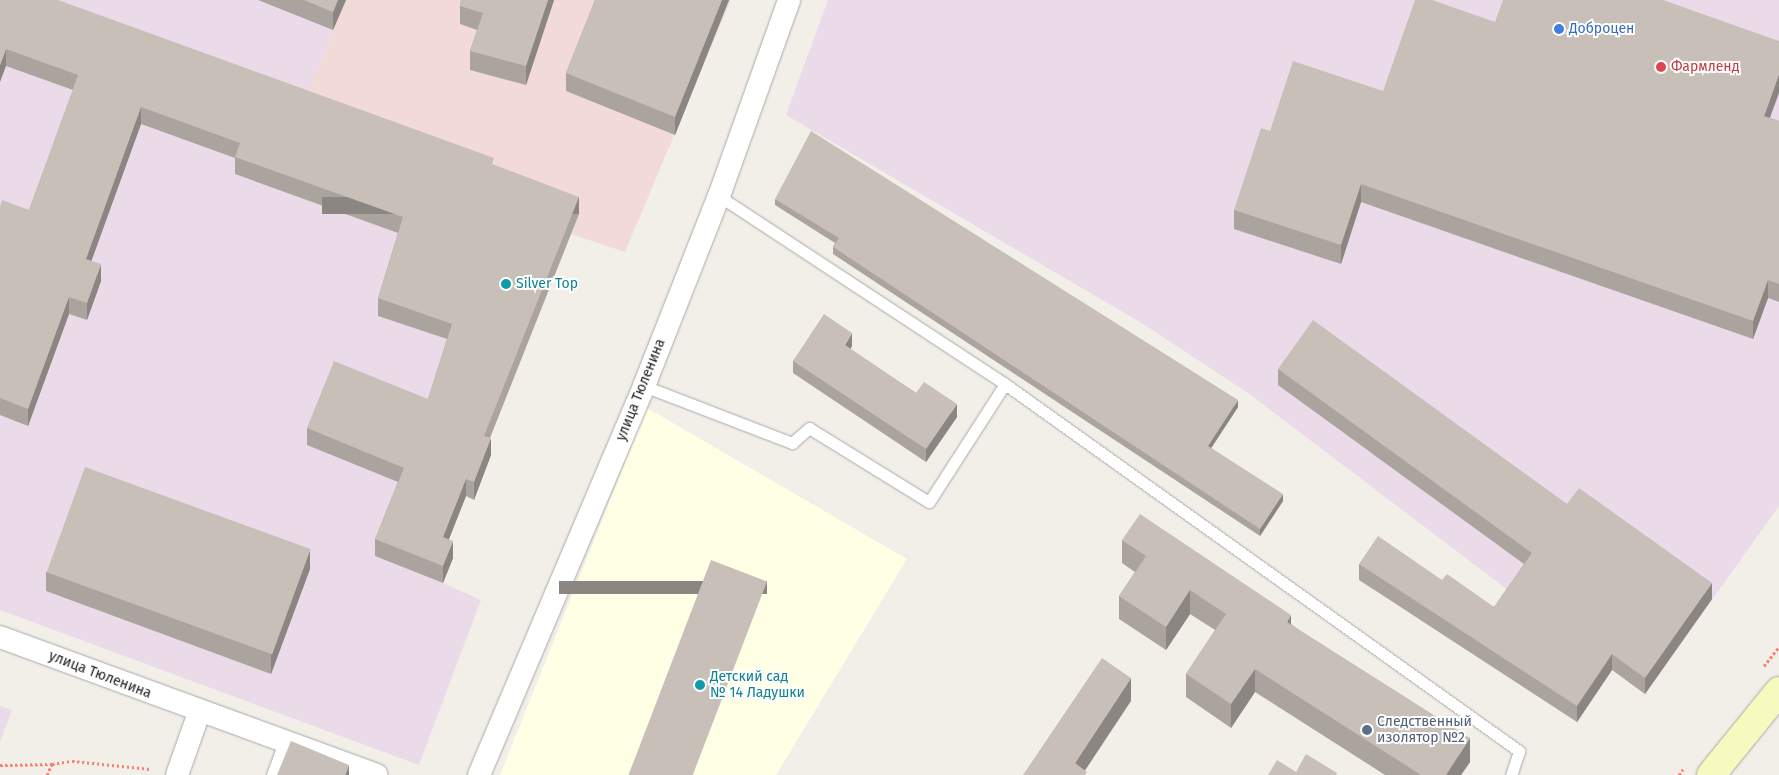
<!DOCTYPE html>
<meta charset="utf-8">
<style>
body{margin:0}
#map{position:relative;width:1779px;height:775px;overflow:hidden;background:#f2efe9;font-family:"Fira Sans",sans-serif}
div>[style]{position:absolute}
.commercial>*{inset:0;background:#f2dad9}
.industrial>*{inset:0;background:#ebdbe8}
.education>*{inset:0;background:#ffffe5}
.path>*{height:3px;margin-top:-1.5px;transform-origin:0;background:repeating-linear-gradient(90deg,#fa8072 0 2.5px,transparent 0 5px)}
.roads{filter:drop-shadow(0 0 1px #a9a9a9) drop-shadow(0 0 1px #a9a9a9)}
.lane>*{height:11px;margin:-5.5px;padding:0 5.5px;transform-origin:5.5px;border-radius:5.5px;background:#fff}
.street>*{height:22px;margin:-11px;padding:0 11px;transform-origin:11px;border-radius:11px;background:#fff}
.secondary>*{height:28px;margin:-14px;padding:0 14px;transform-origin:14px;border-radius:14px;background:#f7fabf}
.wall>*{inset:0;background:#aba49e}
.shaded-wall>*{inset:0;background:#8b8681;transform-origin:0 0}
.building>*{inset:0;background:#c7bfb8;transform-origin:0 0}
.dots>*{width:14px;height:14px;translate:-50% -50%;box-sizing:border-box;border:2px solid #fff;border-radius:50%}
span{translate:-50% -50%;white-space:nowrap;text-align:center;line-height:1.15;-webkit-text-stroke:4px #fff;paint-order:stroke}
.shop-label{font-size:14px;color:#366cbe}
.left{translate:0 -50%;text-align:left}
.health-label{font-size:14px;color:#be3a42}
.culture-label{font-size:14px;color:#0d838f}
.street-label{font-size:14px;color:#222}
.service-label{font-size:14px;color:#4e5e75}
</style>
<div id="map">
<div class="commercial">
<div style="clip-path:polygon(346px 0,731px 0,625px 252px,571px 234px,578px 214px,304px 101px)"></div>
</div>
<div class="industrial">
<div style="clip-path:polygon(0 0,346px 0,305px 101px,469px 161px,453px 339px,404px 485px,443px 583px,481px 600px,419px 765px,0 610px)"></div>
<div style="clip-path:polygon(828px 0,1779px 0,1779px 506px,1645px 694px,1248px 393px,1140px 322px,786px 115px)"></div>
<div style="clip-path:polygon(0 706px,12px 710px,0 742px)"></div>
</div>
<div class="education">
<div style="clip-path:polygon(647px 408px,907px 559px,776px 775px,500px 775px)"></div>
</div>
<div class="path">
<div style="left:1764px;top:666px;width:24px;rotate:-52deg"></div>
<div style="left:0;top:765px;width:52px;rotate:-1.1deg"></div>
<div style="left:47px;top:775px;width:12px;rotate:-66deg"></div>
<div style="left:52px;top:764px;width:20px;rotate:-9deg"></div>
<div style="left:72px;top:761px;width:79px;rotate:5.8deg"></div>
<div style="left:1679px;top:775px;width:7px;rotate:-56deg"></div>
</div>
<div class="roads">
<div class="lane">
<div style="left:719px;top:196px;width:342px;rotate:33.3deg"></div>
<div style="left:1005px;top:384px;width:632px;rotate:35.53deg"></div>
<div style="left:1519px;top:751px;width:25px;rotate:108deg"></div>
<div style="left:644px;top:386px;width:159px;rotate:21.1deg"></div>
<div style="left:792px;top:443px;width:23px;rotate:-41deg"></div>
<div style="left:809px;top:428px;width:141px;rotate:31.7deg"></div>
<div style="left:929px;top:502px;width:140px;rotate:-57.2deg"></div>
<div style="left:272px;top:775px;width:35px;rotate:-70deg"></div>
</div>
<div class="street">
<div style="left:0;top:637px;width:401px;rotate:20.1deg"></div>
<div style="left:177px;top:775px;width:66px;rotate:-70.5deg"></div>
<div style="left:479px;top:775px;width:423px;rotate:-67deg"></div>
<div style="left:644px;top:386px;width:204px;rotate:-68.5deg"></div>
<div style="left:719px;top:196px;width:208px;rotate:-70.3deg"></div>
</div>
<div class="secondary">
<div style="left:1711px;top:775px;width:108px;rotate:-51deg"></div>
</div>
</div>
<div class="wall">
<div style="clip-path:polygon(0 0,494px 165px,579px 214px,490px 438px,491px 455px,474px 500px,466px 496px,449px 539px,453px 558px,443px 583px,375px 556px,375px 539px,398px 482px,307px 445px,307px 428px,428px 399px,447px 339px,378px 316px,378px 298px,398px 233px,235px 174px,235px 158px,141px 124px,91px 261px,101px 281px,87px 320px,69px 314px,28px 426px,0 415px,0 207px,29px 210px,73px 90px,6px 66px)"></div>
<div style="clip-path:polygon(258px 0,346px 0,333px 30px)"></div>
<div style="clip-path:polygon(461px 0,554px 0,526px 85px,470px 70px,470px 51px,477px 30px,460px 24px,460px 6px)"></div>
<div style="clip-path:polygon(595px 0,729px 0,675px 135px,566px 91px,566px 73px)"></div>
<div style="clip-path:polygon(1383px 91px,1770px 118px,1779px 121px,1779px 302px,1768px 298px,1753px 339px,1361px 202px,1341px 264px,1234px 229px,1234px 210px)"></div>
<div style="clip-path:polygon(775px 199px,1238px 407px,1211px 448px,1283px 501px,1260px 536px,833px 254px,833px 247px,835px 243px,775px 205px)"></div>
<div style="clip-path:polygon(852px 346px,850px 349px,916px 393px,957px 417px,926px 462px,793px 373px,793px 361px)"></div>
<div style="clip-path:polygon(1278px 369px,1567px 504px,1712px 599px,1645px 694px,1612px 670px,1577px 722px,1359px 580px,1359px 564px,1442px 580px,1494px 607px,1524px 564px,1278px 385px)"></div>
<div style="clip-path:polygon(1122px 540px,1291px 624px,1470px 762px,1461px 775px,1385px 775px,1255px 692px,1231px 728px,1186px 697px,1186px 674px,1215px 630px,1190px 614px,1166px 650px,1119px 619px,1119px 596px,1135px 572px,1122px 563px)"></div>
<div style="clip-path:polygon(310px 569px,271px 674px,46px 591px,46px 572px)"></div>
</div>
<div class="shaded-wall">
<div style="clip-path:polygon(338px 0,346px 0,333px 30px,333px 12px)"></div>
<div style="clip-path:polygon(548px 0,554px 0,526px 85px,526px 66px)"></div>
<div style="clip-path:polygon(722px 0,729px 0,675px 135px,675px 117px)"></div>
<div style="clip-path:polygon(6px 49px,6px 66px,0 82px,0 65px)"></div>
<div style="clip-path:polygon(1779px 74px,1779px 93px,1764px 134px,1764px 116px)"></div>
<div style="clip-path:polygon(141px 107px,141px 124px,86px 276px,86px 259px)"></div>
<div style="clip-path:polygon(1361px 184px,1361px 202px,1341px 264px,1341px 245px)"></div>
<div style="left:579px;top:197px;width:17px;height:257px;rotate:90deg"></div>
<div style="clip-path:polygon(101px 264px,101px 281px,87px 320px,87px 303px)"></div>
<div style="clip-path:polygon(1768px 280px,1768px 298px,1753px 339px,1753px 321px)"></div>
<div style="clip-path:polygon(69px 297px,69px 314px,28px 426px,28px 409px)"></div>
<div style="clip-path:polygon(852px 333px,852px 346px,845px 358px,845px 345px)"></div>
<div style="clip-path:polygon(1238px 400px,1238px 407px,1208px 453px,1208px 446px)"></div>
<div style="clip-path:polygon(957px 404px,957px 417px,926px 462px,926px 449px)"></div>
<div style="clip-path:polygon(491px 438px,491px 455px,474px 500px,474px 482px)"></div>
<div style="clip-path:polygon(466px 479px,466px 496px,443px 554px,443px 537px)"></div>
<div style="clip-path:polygon(1283px 494px,1283px 501px,1260px 536px,1260px 529px)"></div>
<div style="clip-path:polygon(453px 541px,453px 558px,443px 583px,443px 566px)"></div>
<div style="clip-path:polygon(310px 550px,310px 569px,271px 674px,271px 655px)"></div>
<div style="left:767px;top:581px;width:13px;height:208px;rotate:90deg"></div>
<div style="clip-path:polygon(1712px 583px,1712px 599px,1645px 694px,1645px 678px)"></div>
<div style="clip-path:polygon(1190px 590px,1190px 614px,1166px 650px,1166px 627px)"></div>
<div style="clip-path:polygon(1291px 615px,1291px 638px,1287px 622px)"></div>
<div style="clip-path:polygon(1612px 654px,1612px 670px,1577px 722px,1577px 706px)"></div>
<div style="clip-path:polygon(1255px 669px,1255px 692px,1231px 728px,1231px 704px)"></div>
<div style="clip-path:polygon(1131px 678px,1131px 701px,1082px 775px,1075px 763px)"></div>
<div style="clip-path:polygon(1470px 738px,1470px 762px,1461px 775px,1446px 775px)"></div>
<div style="clip-path:polygon(349px 765px,349px 775px,345px 775px)"></div>
</div>
<div class="building">
<div style="clip-path:polygon(0 0,58px 0,494px 158px,492px 164px,579px 197px,484px 436px,491px 438px,474px 482px,466px 479px,443px 537px,453px 541px,443px 566px,375px 539px,404px 468px,307px 428px,334px 361px,428px 399px,452px 324px,378px 298px,403px 217px,235px 157px,240px 143px,141px 107px,86px 259px,101px 264px,87px 303px,69px 297px,28px 409px,0 398px,0 207px,2px 200px,29px 210px,78px 75px,6px 49px,0 65px)"></div>
<div style="clip-path:polygon(304px 0,338px 0,333px 12px)"></div>
<div style="clip-path:polygon(461px 0,548px 0,526px 66px,470px 51px,483px 13px,460px 6px)"></div>
<div style="clip-path:polygon(595px 0,722px 0,675px 117px,566px 73px)"></div>
<div style="clip-path:polygon(1415px 0,1432px 0,1495px 22px,1503px 0,1663px 0,1779px 41px,1779px 74px,1764px 116px,1779px 121px,1779px 284px,1768px 280px,1753px 321px,1361px 184px,1341px 245px,1234px 210px,1261px 128px,1270px 131px,1293px 61px,1383px 91px)"></div>
<div style="clip-path:polygon(811px 131px,1238px 400px,1208px 446px,1283px 494px,1260px 529px,833px 247px,839px 238px,775px 199px)"></div>
<div style="clip-path:polygon(824px 314px,852px 333px,845px 345px,916px 393px,924px 382px,957px 404px,926px 449px,793px 361px)"></div>
<div style="clip-path:polygon(1313px 320px,1567px 504px,1579px 488px,1712px 583px,1645px 678px,1612px 654px,1577px 706px,1359px 564px,1378px 536px,1442px 580px,1447px 574px,1494px 607px,1532px 553px,1278px 369px)"></div>
<div style="left:85px;top:467px;width:240px;height:112px;rotate:20deg"></div>
<div style="clip-path:polygon(1140px 514px,1291px 615px,1287px 622px,1470px 738px,1446px 775px,1421px 775px,1255px 669px,1231px 704px,1186px 674px,1226px 614px,1190px 590px,1166px 627px,1119px 596px,1146px 556px,1122px 540px)"></div>
<div style="left:711px;top:560px;width:60px;height:230px;rotate:21deg"></div>
<div style="clip-path:polygon(1102px 658px,1131px 678px,1075px 763px,1087px 772px,1085px 775px,1023px 775px)"></div>
<div style="clip-path:polygon(291px 741px,349px 765px,345px 775px,277px 775px)"></div>
<div style="clip-path:polygon(1306px 754px,1337px 773px,1336px 775px,1268px 775px,1277px 760px,1296px 772px)"></div>
</div>
<div class="dots">
<div style="left:1559px;top:29px;background:#3f7fe0"></div>
<div style="left:1661px;top:67px;background:#e0444e"></div>
<div style="left:506px;top:284px;background:#0f9aa8"></div>
<div style="left:700px;top:685px;background:#0f9aa8"></div>
<div style="left:1367px;top:730px;background:#5c6f8a"></div>
</div>
<div class="shop-label">
<span class="left" style="left:1569px;top:29px">Доброцен</span>
</div>
<div class="health-label">
<span class="left" style="left:1671px;top:67px">Фармленд</span>
</div>
<div class="culture-label">
<span class="left" style="left:516px;top:284px">Silver Top</span>
<span class="left" style="left:710px;top:685px">Детский сад<br>№ 14 Ладушки</span>
</div>
<div class="street-label">
<span style="left:641px;top:390px;rotate:-68deg">улица Тюленина</span>
<span style="left:100px;top:675px;rotate:21deg">улица Тюленина</span>
</div>
<div class="service-label">
<span class="left" style="left:1377px;top:730px">Следственный<br>изолятор №2</span>
</div>
</div>
